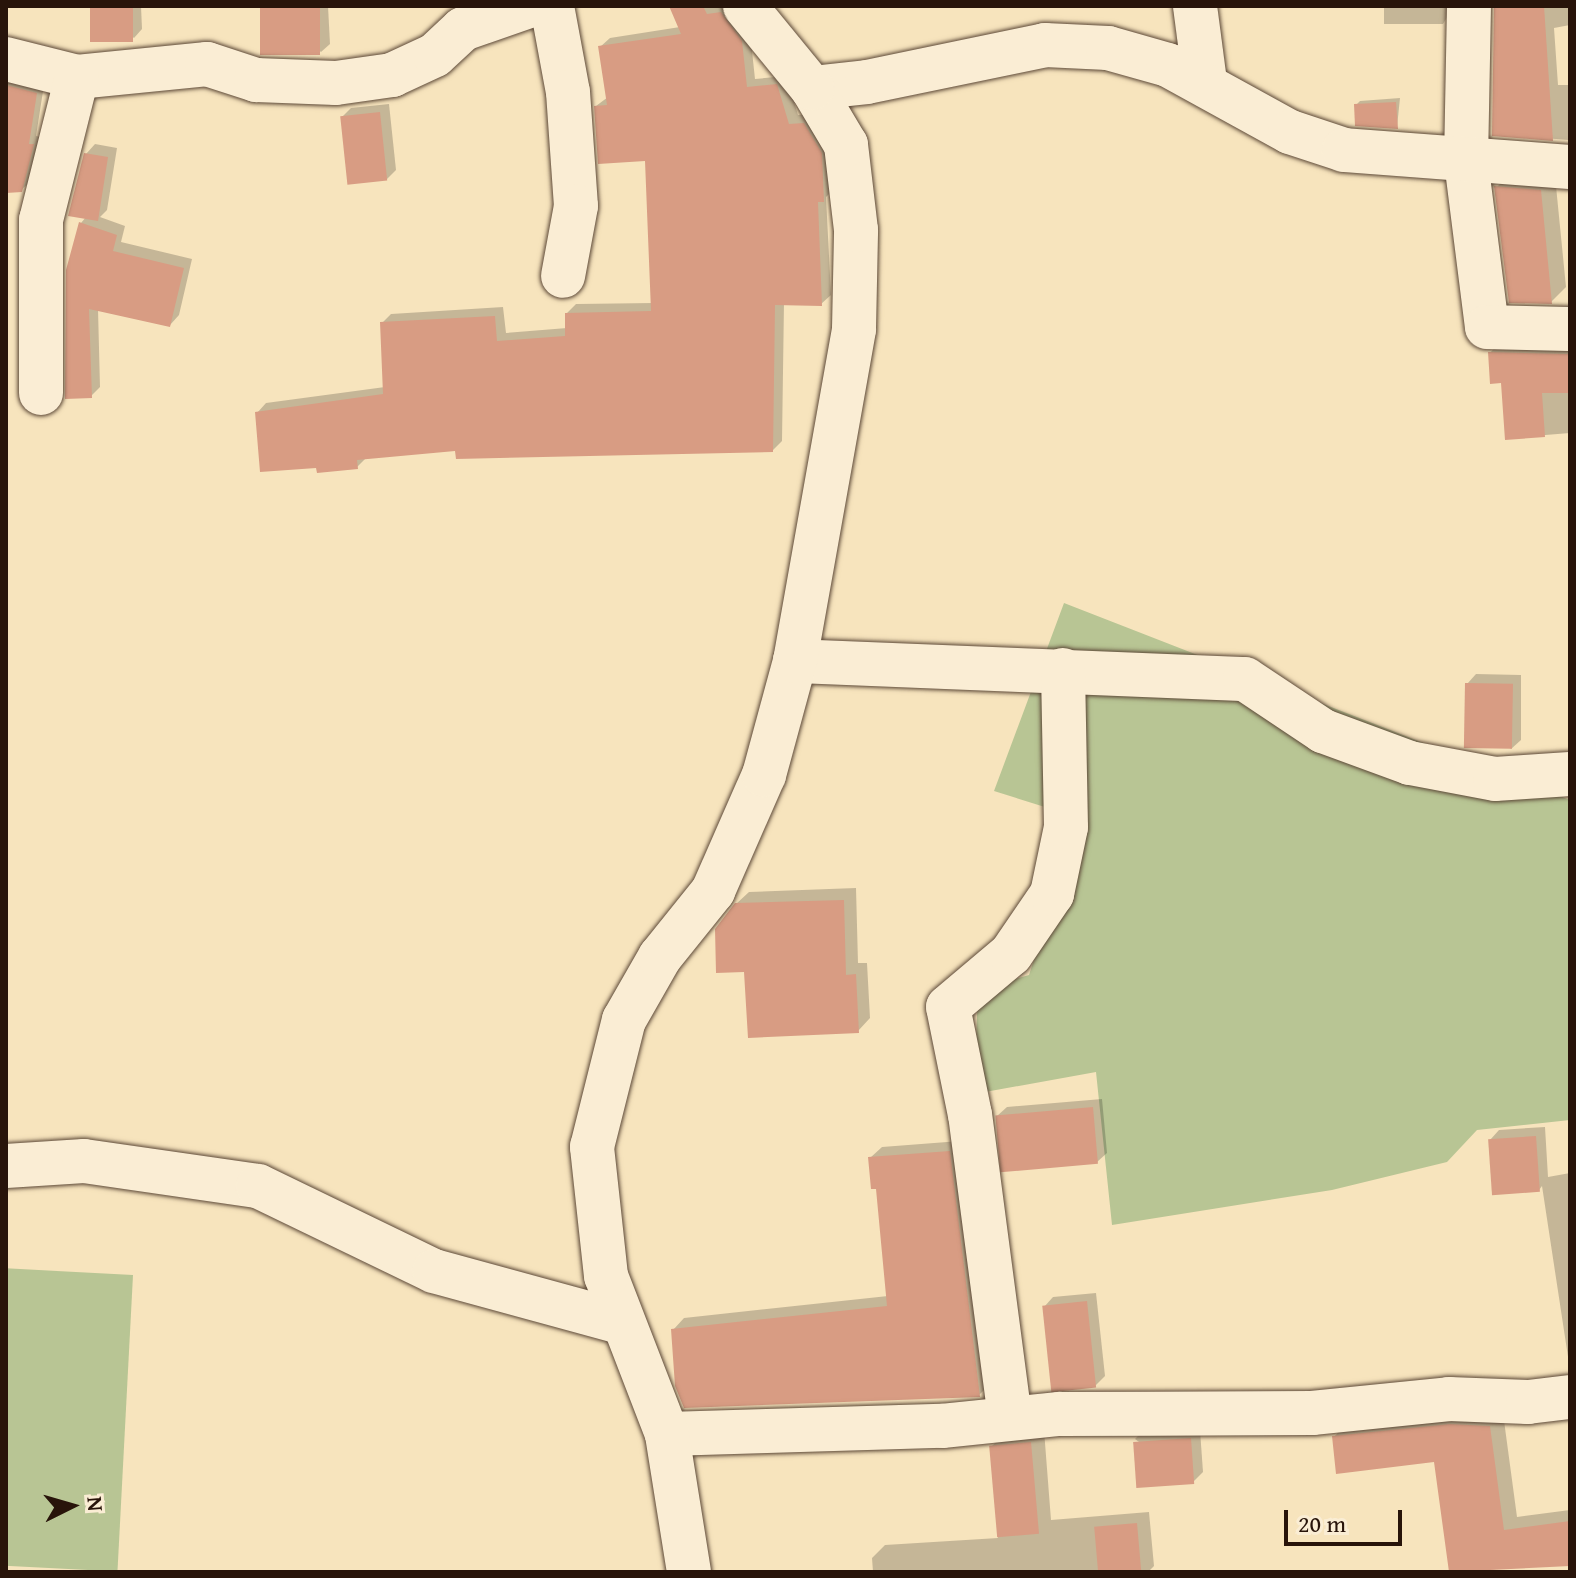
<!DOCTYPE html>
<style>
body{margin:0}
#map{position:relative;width:1576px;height:1578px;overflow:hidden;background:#f7e4bd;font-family:"Gentium Book Plus",serif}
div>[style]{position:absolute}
.green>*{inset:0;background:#b8c594;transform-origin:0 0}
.shadow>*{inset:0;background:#0003}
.building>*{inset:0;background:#d89c83;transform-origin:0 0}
.roads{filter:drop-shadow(0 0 2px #5c4837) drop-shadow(0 0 2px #5c4837)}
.street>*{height:44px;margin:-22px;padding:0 22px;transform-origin:22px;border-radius:22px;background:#faedd4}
span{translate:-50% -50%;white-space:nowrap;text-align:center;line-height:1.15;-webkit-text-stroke:8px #faedd4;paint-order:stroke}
.frame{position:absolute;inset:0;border:8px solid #28140a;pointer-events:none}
.north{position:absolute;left:32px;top:1466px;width:80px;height:80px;-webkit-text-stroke:6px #faedd4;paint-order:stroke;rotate:85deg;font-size:22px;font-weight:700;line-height:32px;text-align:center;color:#28140a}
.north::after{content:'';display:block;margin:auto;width:28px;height:36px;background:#28140a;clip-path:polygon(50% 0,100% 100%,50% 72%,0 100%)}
.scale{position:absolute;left:1284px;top:1510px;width:118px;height:36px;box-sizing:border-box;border:4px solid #28140a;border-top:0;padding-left:10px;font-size:24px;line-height:28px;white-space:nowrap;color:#28140a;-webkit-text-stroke:6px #faedd4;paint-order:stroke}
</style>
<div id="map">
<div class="green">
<div style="clip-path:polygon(1064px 603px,1570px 800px,1570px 1120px,1477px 1130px,1447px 1162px,1332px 1190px,1112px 1225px,1096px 1072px,974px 1094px,978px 990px,1029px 975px,1080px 818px,994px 791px)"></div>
<div style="left:133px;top:1275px;width:297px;height:127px;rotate:93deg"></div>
</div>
<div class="shadow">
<div style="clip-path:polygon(92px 6px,141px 6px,142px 29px,134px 38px)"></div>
<div style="clip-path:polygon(262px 6px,328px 6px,330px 44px,321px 52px)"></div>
<div style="clip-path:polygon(671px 6px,732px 6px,750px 32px,755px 79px,786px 76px,798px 115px,813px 114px,830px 143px,833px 190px,826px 197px,831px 295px,821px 304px,784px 303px,782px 441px,773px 450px,457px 449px,367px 457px,357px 467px,318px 465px,257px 413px,266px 403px,385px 387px,382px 323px,391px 314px,503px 307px,506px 333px,567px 328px,567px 313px,576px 304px,653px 303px,647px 159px,596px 106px,608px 97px,600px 47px,610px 38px,680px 27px)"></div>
<div style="clip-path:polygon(1384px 6px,1454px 6px,1443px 24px,1384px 24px)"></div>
<div style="clip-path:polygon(1496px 6px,1570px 6px,1570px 25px,1554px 28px,1558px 85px,1570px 85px,1569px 140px,1494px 134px)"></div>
<div style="clip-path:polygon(6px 74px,44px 85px,36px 136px,41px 137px,30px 182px,21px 190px,6px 191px)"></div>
<div style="clip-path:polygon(1400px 98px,1397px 127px,1356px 105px,1360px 101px)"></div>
<div style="clip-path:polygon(389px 104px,396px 170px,387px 179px,342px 117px,351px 108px)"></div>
<div style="clip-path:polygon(95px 144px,117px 148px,107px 210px,100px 217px,125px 226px,121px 242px,192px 259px,179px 315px,170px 325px,98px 309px,100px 387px,91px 396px,81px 223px,86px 217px,86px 154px)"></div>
<div style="clip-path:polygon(1511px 173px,1555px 176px,1566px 287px,1551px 302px,1497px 187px)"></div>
<div style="clip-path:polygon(1501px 341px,1568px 343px,1570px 433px,1507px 438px,1503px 381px,1490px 353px)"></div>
<div style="clip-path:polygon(1476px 674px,1521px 675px,1521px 740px,1511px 749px,1467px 684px)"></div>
<div style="clip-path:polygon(856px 888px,858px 963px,867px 963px,870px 1018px,858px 1031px,746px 970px,736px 904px,749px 892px)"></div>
<div style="clip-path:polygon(1102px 1099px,1107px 1153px,1097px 1162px,997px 1116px,1007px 1107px)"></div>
<div style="clip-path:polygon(1545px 1127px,1548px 1177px,1570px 1173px,1570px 1370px,1542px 1186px,1539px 1190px,1490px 1140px,1499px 1130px)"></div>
<div style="clip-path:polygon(960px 1141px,990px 1384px,979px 1395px,673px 1330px,684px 1318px,888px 1296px,878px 1187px,870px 1158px,882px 1147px)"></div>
<div style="clip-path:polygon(1096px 1293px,1105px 1376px,1095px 1386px,1044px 1307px,1053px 1297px)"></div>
<div style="clip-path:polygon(1503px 1413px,1517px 1517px,1570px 1510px,1570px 1564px,1451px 1572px,1436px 1459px,1334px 1437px,1347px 1423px)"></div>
<div style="clip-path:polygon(1044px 1430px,1051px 1520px,1149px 1512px,1154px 1566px,1148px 1572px,873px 1572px,872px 1558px,885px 1545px,998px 1538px,991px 1447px,1004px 1434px)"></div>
<div style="clip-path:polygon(1144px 1430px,1200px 1430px,1203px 1472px,1193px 1482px,1135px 1439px)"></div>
</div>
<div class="building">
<div style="left:90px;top:6px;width:43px;height:36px"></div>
<div style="left:260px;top:6px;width:60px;height:49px"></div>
<div style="clip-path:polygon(669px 6px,703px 6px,707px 14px,721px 12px,742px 41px,747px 87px,777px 84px,789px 124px,804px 123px,822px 153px,824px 202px,818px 202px,822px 306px,775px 305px,773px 452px,456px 459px,455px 451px,357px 460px,358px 469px,317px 473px,316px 468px,260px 472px,255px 412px,383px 394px,380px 322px,495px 316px,497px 341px,565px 336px,565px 313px,651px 311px,645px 161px,598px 164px,594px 106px,607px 105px,598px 46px,681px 34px)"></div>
<div style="clip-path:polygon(1494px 6px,1544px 6px,1553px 141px,1492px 136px)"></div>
<div style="clip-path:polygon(6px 85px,37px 93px,29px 144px,34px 144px,22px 192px,6px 193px)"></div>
<div style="clip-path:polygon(1396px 102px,1398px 129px,1355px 126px,1354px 104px)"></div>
<div style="left:380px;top:112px;width:69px;height:40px;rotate:84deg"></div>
<div style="clip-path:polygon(84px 153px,108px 157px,98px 221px,68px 216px)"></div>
<div style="clip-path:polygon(1494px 186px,1541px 190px,1552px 304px,1509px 303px)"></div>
<div style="clip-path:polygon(79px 222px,117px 235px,113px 251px,184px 268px,170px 327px,89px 309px,92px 398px,65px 399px,66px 270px)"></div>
<div style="clip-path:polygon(1488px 352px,1570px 354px,1570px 393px,1542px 393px,1545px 437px,1505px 440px,1501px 383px,1490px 384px)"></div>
<div style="left:1465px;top:683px;width:48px;height:65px;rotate:1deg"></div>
<div style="clip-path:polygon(844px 900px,846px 975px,856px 974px,859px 1033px,748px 1038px,744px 972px,716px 973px,715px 929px,735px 903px)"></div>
<div style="left:1093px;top:1107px;width:57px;height:98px;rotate:85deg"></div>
<div style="left:1536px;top:1136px;width:56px;height:48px;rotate:86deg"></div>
<div style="clip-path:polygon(950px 1151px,980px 1397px,684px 1408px,675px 1386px,671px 1329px,887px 1306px,876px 1189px,871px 1189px,868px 1157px)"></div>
<div style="left:1087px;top:1301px;width:87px;height:45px;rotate:84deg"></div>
<div style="clip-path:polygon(1450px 1424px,1490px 1426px,1504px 1530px,1570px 1521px,1570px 1566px,1449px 1572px,1434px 1462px,1336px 1474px,1332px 1436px)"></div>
<div style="left:1191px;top:1438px;width:46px;height:58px;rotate:86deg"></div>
<div style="left:1031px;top:1442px;width:92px;height:42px;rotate:85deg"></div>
<div style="left:1137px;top:1523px;width:49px;height:43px;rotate:85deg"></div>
</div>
<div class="roads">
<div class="street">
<div style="left:552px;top:6px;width:87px;rotate:79.5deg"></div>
<div style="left:568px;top:92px;width:114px;rotate:86deg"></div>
<div style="left:576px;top:206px;width:71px;rotate:100.5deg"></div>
<div style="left:1195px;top:6px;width:77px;rotate:82.5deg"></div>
<div style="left:1469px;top:6px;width:155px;rotate:91.1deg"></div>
<div style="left:1466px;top:161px;width:167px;rotate:82.8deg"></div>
<div style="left:1487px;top:327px;width:83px;rotate:1.4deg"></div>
<div style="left:6px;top:59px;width:73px;rotate:14.2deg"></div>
<div style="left:77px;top:77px;width:131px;rotate:-5.7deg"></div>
<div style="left:207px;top:64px;width:52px;rotate:18.1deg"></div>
<div style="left:256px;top:80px;width:80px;rotate:2.1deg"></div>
<div style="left:336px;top:83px;width:57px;rotate:-8.1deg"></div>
<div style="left:392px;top:75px;width:47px;rotate:-24.9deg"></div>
<div style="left:435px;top:55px;width:38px;rotate:-43deg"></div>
<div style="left:463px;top:29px;width:70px;rotate:-19.2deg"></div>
<div style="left:812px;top:88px;width:55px;rotate:-6.2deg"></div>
<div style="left:867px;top:82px;width:182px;rotate:-11.7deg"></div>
<div style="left:1045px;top:45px;width:63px;rotate:2.7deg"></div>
<div style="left:1108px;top:48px;width:62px;rotate:15.8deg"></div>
<div style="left:1168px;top:65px;width:139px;rotate:28.8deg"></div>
<div style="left:1290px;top:132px;width:57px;rotate:18.4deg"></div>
<div style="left:1344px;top:150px;width:227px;rotate:4.3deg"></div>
<div style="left:41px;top:393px;width:173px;rotate:-90deg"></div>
<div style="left:41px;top:220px;width:147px;rotate:-75.9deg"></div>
<div style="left:795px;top:661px;width:450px;rotate:2.3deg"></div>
<div style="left:1245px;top:679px;width:94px;rotate:33.7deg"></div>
<div style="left:1323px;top:731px;width:93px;rotate:20.2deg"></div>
<div style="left:1410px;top:763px;width:86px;rotate:10.7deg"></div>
<div style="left:1495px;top:779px;width:75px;rotate:-3.8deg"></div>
<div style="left:6px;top:1166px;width:78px;rotate:-3.7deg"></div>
<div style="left:84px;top:1161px;width:176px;rotate:8.2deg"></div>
<div style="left:258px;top:1186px;width:195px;rotate:25.8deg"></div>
<div style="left:434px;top:1271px;width:193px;rotate:15.3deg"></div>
<div style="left:1010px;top:1418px;width:306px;rotate:-97.5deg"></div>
<div style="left:970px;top:1115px;width:110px;rotate:-101.5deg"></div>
<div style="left:948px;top:1007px;width:82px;rotate:-40.1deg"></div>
<div style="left:1011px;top:954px;width:73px;rotate:-55.7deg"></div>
<div style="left:1052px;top:894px;width:68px;rotate:-78.2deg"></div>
<div style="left:1066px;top:827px;width:157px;rotate:-91.1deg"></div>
<div style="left:667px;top:1434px;width:275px;rotate:-1.7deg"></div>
<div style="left:942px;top:1426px;width:118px;rotate:-5.9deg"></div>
<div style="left:1059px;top:1414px;width:253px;rotate:-0.2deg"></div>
<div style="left:1312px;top:1413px;width:138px;rotate:-5.8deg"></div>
<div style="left:1449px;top:1399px;width:79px;rotate:2.2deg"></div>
<div style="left:1528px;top:1402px;width:42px;rotate:-6.8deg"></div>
<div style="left:689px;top:1572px;width:140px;rotate:-99.1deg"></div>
<div style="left:667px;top:1434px;width:169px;rotate:-111.1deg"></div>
<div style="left:606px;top:1276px;width:130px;rotate:-96.2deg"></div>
<div style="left:592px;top:1147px;width:131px;rotate:-75.9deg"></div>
<div style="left:624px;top:1020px;width:73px;rotate:-60.3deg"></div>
<div style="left:660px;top:957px;width:85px;rotate:-51.2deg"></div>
<div style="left:713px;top:891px;width:127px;rotate:-66.3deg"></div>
<div style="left:764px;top:775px;width:118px;rotate:-74.8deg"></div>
<div style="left:795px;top:661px;width:337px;rotate:-79.9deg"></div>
<div style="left:854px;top:329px;width:99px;rotate:-88.8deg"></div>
<div style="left:856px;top:230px;width:86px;rotate:-96.7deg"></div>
<div style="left:846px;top:145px;width:66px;rotate:-120.8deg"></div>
<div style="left:812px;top:88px;width:106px;rotate:-129.3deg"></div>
</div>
</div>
<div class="frame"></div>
<div class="north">N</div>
<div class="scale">20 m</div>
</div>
